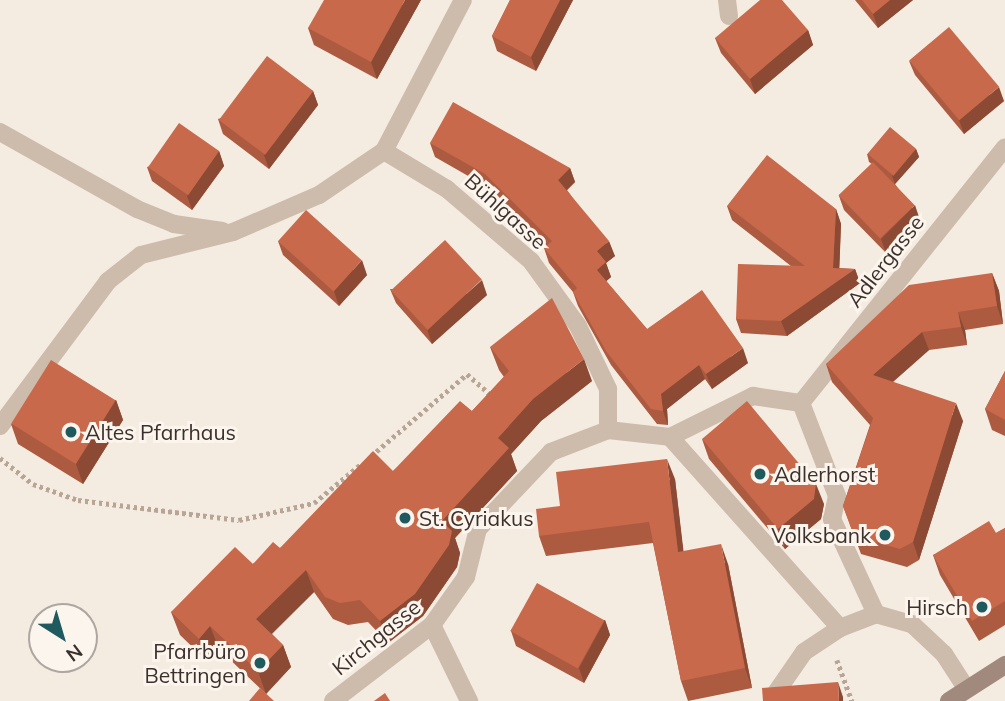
<!DOCTYPE html>
<meta charset="utf-8">
<style>
body{margin:0}
#map{position:relative;width:1005px;height:701px;overflow:hidden;background:#f4ebe1;font-family:Mulish,sans-serif}
div>[style]{position:absolute}
.path>*{height:4.5px;margin-top:-2.25px;transform-origin:0;background:repeating-linear-gradient(90deg,#b9a596 0 3.5px,transparent 0 7px)}
.lane>*{height:18px;margin:-9px;padding:0 9px;transform-origin:9px;border-radius:9px;background:#cdbbac}
.street>*{height:18px;margin:-9px;padding:0 9px;transform-origin:9px;border-radius:9px;background:#cdbbac}
.secondary>*{height:18px;margin:-9px;padding:0 9px;transform-origin:9px;border-radius:9px;background:#a18a7d}
.wall>*{inset:0;background:#ac5a40}
.shaded-wall>*{inset:0;background:#8c4a34}
.building>*{inset:0;background:#c8694b;transform-origin:0 0}
.dots>*{width:19px;height:19px;translate:-50% -50%;box-sizing:border-box;border:4px solid #fbf5ee;border-radius:50%}
span{translate:-50% -50%;white-space:nowrap;text-align:center;line-height:1.15;-webkit-text-stroke:6px #fbf5ee;paint-order:stroke}
.street-label{font-size:21px;color:#3b302b}
.poi-label{font-size:21px;color:#3b302b}
.left{translate:0 -50%;text-align:left}
.right{translate:-100% -50%;text-align:right}
.north{position:absolute;left:28px;top:603px;width:70px;height:70px;box-sizing:border-box;background:#fbf5ee;border:2px solid #aea6a0;border-radius:50%;rotate:143deg;font-size:19px;font-weight:700;line-height:28px;text-align:center;color:#3b302b}
.north::after{content:'';display:block;margin:auto;width:24px;height:32px;background:#1f5a5e;clip-path:polygon(50% 0,100% 100%,50% 72%,0 100%)}
</style>
<div id="map">
<div class="path">
<div style="left:371px;top:456px;width:126px;rotate:-40.5deg"></div>
<div style="left:467px;top:374px;width:33px;rotate:41deg"></div>
<div style="left:0;top:458px;width:42px;rotate:38.2deg"></div>
<div style="left:33px;top:484px;width:48px;rotate:19.6deg"></div>
<div style="left:78px;top:500px;width:162px;rotate:7.1deg"></div>
<div style="left:239px;top:520px;width:77px;rotate:-12.8deg"></div>
<div style="left:314px;top:503px;width:61px;rotate:-39.7deg"></div>
<div style="left:837px;top:660px;width:44px;rotate:69.9deg"></div>
</div>
<div class="lane">
<div style="left:727px;top:0;width:16px;rotate:83deg"></div>
<div style="left:801px;top:403px;width:327px;rotate:-51.4deg"></div>
</div>
<div class="street">
<div style="left:0;top:132px;width:157px;rotate:29.3deg"></div>
<div style="left:137px;top:209px;width:40px;rotate:22deg"></div>
<div style="left:174px;top:224px;width:49px;rotate:8.1deg"></div>
<div style="left:384px;top:151px;width:74px;rotate:31.1deg"></div>
<div style="left:447px;top:189px;width:111px;rotate:40.6deg"></div>
<div style="left:531px;top:261px;width:80px;rotate:54.1deg"></div>
<div style="left:578px;top:326px;width:70px;rotate:64.5deg"></div>
<div style="left:608px;top:389px;width:41px;rotate:90deg"></div>
<div style="left:0;top:426px;width:181px;rotate:-53.3deg"></div>
<div style="left:108px;top:281px;width:42px;rotate:-38.2deg"></div>
<div style="left:141px;top:255px;width:95px;rotate:-14deg"></div>
<div style="left:233px;top:232px;width:94px;rotate:-23.3deg"></div>
<div style="left:319px;top:195px;width:78px;rotate:-34.1deg"></div>
<div style="left:384px;top:151px;width:170px;rotate:-62.4deg"></div>
<div style="left:670px;top:437px;width:93px;rotate:-26.3deg"></div>
<div style="left:753px;top:396px;width:49px;rotate:8.3deg"></div>
<div style="left:801px;top:403px;width:100px;rotate:68.8deg"></div>
<div style="left:837px;top:496px;width:24px;rotate:102deg"></div>
<div style="left:832px;top:519px;width:105px;rotate:65.1deg"></div>
<div style="left:432px;top:625px;width:85px;rotate:64deg"></div>
<div style="left:775px;top:694px;width:51px;rotate:-55.4deg"></div>
<div style="left:804px;top:652px;width:43px;rotate:-33.7deg"></div>
<div style="left:840px;top:628px;width:39px;rotate:-21deg"></div>
<div style="left:876px;top:614px;width:37px;rotate:16deg"></div>
<div style="left:912px;top:624px;width:44px;rotate:43.2deg"></div>
<div style="left:944px;top:654px;width:40px;rotate:57.1deg"></div>
<div style="left:333px;top:701px;width:125px;rotate:-37.5deg"></div>
<div style="left:432px;top:625px;width:59px;rotate:-54.7deg"></div>
<div style="left:466px;top:577px;width:49px;rotate:-76deg"></div>
<div style="left:478px;top:529px;width:106px;rotate:-46.5deg"></div>
<div style="left:551px;top:452px;width:61px;rotate:-21.1deg"></div>
<div style="left:608px;top:430px;width:62px;rotate:6.4deg"></div>
<div style="left:670px;top:437px;width:256px;rotate:48.3deg"></div>
</div>
<div class="secondary">
<div style="left:949px;top:701px;width:67px;rotate:-32.7deg"></div>
</div>
<div class="wall">
<div style="clip-path:polygon(421px 0,377px 79px,314px 45px,308px 28px)"></div>
<div style="clip-path:polygon(510px 0,573px 0,536px 71px,497px 51px,492px 36px)"></div>
<div style="clip-path:polygon(855px 0,913px 0,878px 28px)"></div>
<div style="clip-path:polygon(808px 30px,813px 45px,755px 94px,721px 53px,715px 38px)"></div>
<div style="clip-path:polygon(909px 61px,1004px 101px,964px 134px,915px 75px)"></div>
<div style="clip-path:polygon(313px 91px,318px 105px,269px 169px,223px 134px,218px 119px)"></div>
<div style="clip-path:polygon(430px 143px,570px 168px,575px 182px,567px 190px,615px 256px,606px 263px,611px 277px,606px 281px,647px 329px,748px 363px,712px 389px,705px 379px,667px 409px,668px 425px,657px 424px,611px 365px,578px 306px,573px 292px,549px 263px,544px 248px,547px 246px,491px 189px,435px 157px)"></div>
<div style="clip-path:polygon(916px 149px,919px 157px,895px 184px,920px 220px,886px 253px,844px 210px,839px 196px,872px 164px,869px 162px,867px 154px)"></div>
<div style="clip-path:polygon(219px 151px,224px 166px,192px 210px,152px 181px,147px 167px)"></div>
<div style="clip-path:polygon(727px 206px,836px 209px,841px 224px,839px 268px,855px 269px,860px 283px,787px 336px,741px 333px,736px 319px,791px 266px,732px 220px)"></div>
<div style="clip-path:polygon(278px 241px,367px 275px,339px 306px,283px 255px)"></div>
<div style="clip-path:polygon(992px 273px,999px 291px,1003px 324px,965px 330px,967px 345px,929px 350px,893px 382px,963px 421px,919px 560px,907px 567px,861px 554px,843px 506px,870px 425px,832px 382px,826px 364px)"></div>
<div style="clip-path:polygon(390px 289px,487px 295px,432px 344px,396px 303px)"></div>
<div style="clip-path:polygon(490px 347px,592px 381px,541px 421px,511px 454px,517px 471px,455px 538px,460px 553px,457px 567px,423px 616px,388px 643px,368px 622px,348px 625px,333px 619px,314px 592px,272px 634px,283px 645px,291px 667px,266px 694px,219px 649px,207px 661px,180px 635px,171px 612px,280px 548px,393px 471px,472px 411px,504px 377px,499px 370px)"></div>
<div style="clip-path:polygon(1005px 371px,1005px 436px,992px 430px,985px 409px)"></div>
<div style="clip-path:polygon(116px 400px,123px 420px,83px 484px,18px 444px,11px 424px)"></div>
<div style="clip-path:polygon(702px 439px,824px 504px,821px 519px,785px 549px,709px 459px)"></div>
<div style="clip-path:polygon(675px 479px,683px 551px,728px 564px,752px 688px,688px 701px,681px 681px,653px 543px,546px 556px,539px 536px,560px 506px)"></div>
<div style="clip-path:polygon(1005px 528px,1005px 625px,979px 641px,940px 575px,933px 555px,996px 533px)"></div>
<div style="clip-path:polygon(605px 620px,610px 635px,584px 683px,516px 646px,511px 631px)"></div>
</div>
<div class="shaded-wall">
<div style="clip-path:polygon(405px 0,421px 0,377px 79px,371px 62px)"></div>
<div style="clip-path:polygon(560px 0,573px 0,536px 71px,531px 57px)"></div>
<div style="clip-path:polygon(890px 0,913px 0,878px 28px,873px 14px)"></div>
<div style="clip-path:polygon(808px 30px,813px 45px,755px 94px,750px 79px)"></div>
<div style="clip-path:polygon(999px 87px,1004px 101px,964px 134px,959px 120px)"></div>
<div style="clip-path:polygon(313px 91px,318px 105px,269px 169px,264px 155px)"></div>
<div style="clip-path:polygon(916px 149px,919px 157px,895px 184px,892px 176px)"></div>
<div style="clip-path:polygon(219px 151px,224px 166px,192px 210px,187px 196px)"></div>
<div style="clip-path:polygon(570px 168px,575px 182px,563px 194px,558px 180px)"></div>
<div style="clip-path:polygon(915px 205px,920px 220px,886px 253px,881px 239px)"></div>
<div style="clip-path:polygon(836px 209px,841px 224px,839px 280px,855px 269px,860px 283px,787px 336px,781px 321px,833px 268px)"></div>
<div style="clip-path:polygon(609px 241px,615px 256px,606px 263px,611px 277px,602px 285px,597px 270px,597px 251px)"></div>
<div style="clip-path:polygon(362px 260px,367px 275px,339px 306px,334px 291px)"></div>
<div style="clip-path:polygon(992px 273px,999px 291px,1003px 324px,997px 306px)"></div>
<div style="clip-path:polygon(482px 280px,487px 295px,432px 344px,427px 329px)"></div>
<div style="clip-path:polygon(958px 312px,965px 330px,967px 345px,961px 327px)"></div>
<div style="clip-path:polygon(922px 332px,929px 350px,880px 393px,873px 375px)"></div>
<div style="clip-path:polygon(743px 348px,748px 363px,712px 389px,706px 374px)"></div>
<div style="clip-path:polygon(584px 359px,592px 381px,541px 421px,511px 454px,517px 471px,455px 538px,460px 553px,457px 567px,423px 616px,388px 643px,380px 621px,442px 521px,498px 438px,533px 399px)"></div>
<div style="clip-path:polygon(699px 365px,705px 379px,667px 409px,668px 425px,663px 411px,661px 394px)"></div>
<div style="clip-path:polygon(116px 400px,123px 420px,83px 484px,76px 464px)"></div>
<div style="clip-path:polygon(956px 403px,963px 421px,919px 560px,913px 542px)"></div>
<div style="clip-path:polygon(667px 459px,675px 479px,686px 572px,678px 552px)"></div>
<div style="clip-path:polygon(816px 484px,824px 504px,821px 519px,785px 549px,778px 529px)"></div>
<div style="clip-path:polygon(721px 544px,728px 564px,752px 688px,745px 668px)"></div>
<div style="clip-path:polygon(306px 570px,314px 592px,264px 641px,256px 619px)"></div>
<div style="clip-path:polygon(605px 620px,610px 635px,584px 683px,579px 668px)"></div>
<div style="clip-path:polygon(210px 626px,219px 649px,207px 661px,199px 639px)"></div>
<div style="clip-path:polygon(283px 645px,291px 667px,266px 694px,258px 671px)"></div>
<div style="clip-path:polygon(838px 682px,843px 697px,843px 701px,839px 701px)"></div>
</div>
<div class="building">
<div style="clip-path:polygon(324px 0,405px 0,371px 62px,308px 28px)"></div>
<div style="clip-path:polygon(510px 0,560px 0,531px 57px,492px 36px)"></div>
<div style="clip-path:polygon(760px 0,782px 0,808px 30px,750px 79px,715px 38px)"></div>
<div style="clip-path:polygon(862px 0,890px 0,873px 14px)"></div>
<div style="left:949px;top:27px;width:78px;height:52px;rotate:50deg"></div>
<div style="left:267px;top:56px;width:58px;height:80px;rotate:37deg"></div>
<div style="clip-path:polygon(453px 102px,570px 168px,558px 180px,609px 241px,597px 251px,606px 262px,597px 270px,647px 329px,702px 290px,743px 348px,706px 374px,699px 365px,661px 394px,663px 411px,651px 409px,606px 351px,573px 292px,577px 288px,544px 248px,552px 241px,485px 174px,430px 143px)"></div>
<div style="left:179px;top:123px;width:49px;height:54px;rotate:35deg"></div>
<div style="left:890px;top:127px;width:34px;height:35px;rotate:40deg"></div>
<div style="clip-path:polygon(767px 155px,836px 209px,833px 268px,855px 269px,781px 321px,736px 319px,738px 264px,805px 266px,727px 206px)"></div>
<div style="left:873px;top:162px;width:60px;height:48px;rotate:46deg"></div>
<div style="left:306px;top:210px;width:75px;height:42px;rotate:42deg"></div>
<div style="left:445px;top:240px;width:54px;height:74px;rotate:47deg"></div>
<div style="clip-path:polygon(992px 273px,997px 306px,958px 312px,961px 327px,922px 332px,873px 375px,956px 403px,913px 542px,900px 549px,854px 536px,843px 506px,873px 418px,826px 364px,909px 285px)"></div>
<div style="clip-path:polygon(552px 298px,584px 359px,533px 399px,498px 438px,509px 448px,442px 521px,452px 531px,449px 545px,415px 594px,380px 621px,360px 600px,340px 603px,325px 597px,306px 570px,256px 619px,283px 645px,258px 671px,210px 626px,199px 639px,171px 612px,235px 547px,253px 564px,273px 542px,280px 548px,373px 451px,393px 471px,460px 401px,472px 411px,509px 371px,490px 347px)"></div>
<div style="left:51px;top:360px;width:76px;height:75px;rotate:32deg"></div>
<div style="clip-path:polygon(1005px 371px,1005px 420px,985px 409px)"></div>
<div style="clip-path:polygon(747px 401px,816px 484px,814px 499px,778px 529px,702px 439px)"></div>
<div style="clip-path:polygon(667px 459px,678px 552px,721px 544px,745px 668px,681px 681px,649px 522px,539px 536px,536px 509px,560px 506px,556px 472px)"></div>
<div style="clip-path:polygon(989px 521px,996px 533px,1005px 528px,1005px 601px,972px 621px,933px 555px)"></div>
<div style="left:537px;top:583px;width:77px;height:55px;rotate:29deg"></div>
<div style="clip-path:polygon(838px 682px,839px 701px,763px 701px,762px 688px)"></div>
<div style="clip-path:polygon(260px 688px,274px 701px,249px 701px)"></div>
<div style="clip-path:polygon(385px 693px,390px 701px,374px 701px)"></div>
</div>
<div class="dots">
<div style="left:71px;top:432px;background:#1f5a5e"></div>
<div style="left:760px;top:474px;background:#1f5a5e"></div>
<div style="left:405px;top:518px;background:#1f5a5e"></div>
<div style="left:885px;top:535px;background:#1f5a5e"></div>
<div style="left:982px;top:607px;background:#1f5a5e"></div>
<div style="left:260px;top:663px;background:#1f5a5e"></div>
</div>
<div class="street-label">
<span style="left:506px;top:211px;rotate:42deg">Bühlgasse</span>
<span style="left:885px;top:261px;rotate:-52deg">Adlergasse</span>
<span style="left:376px;top:637px;rotate:-39deg">Kirchgasse</span>
</div>
<div class="poi-label">
<span class="left" style="left:85px;top:432px">Altes Pfarrhaus</span>
<span class="left" style="left:774px;top:474px">Adlerhorst</span>
<span class="left" style="left:419px;top:518px">St. Cyriakus</span>
<span class="right" style="left:871px;top:535px">Volksbank</span>
<span class="right" style="left:968px;top:607px">Hirsch</span>
<span class="right" style="left:246px;top:663px">Pfarrbüro<br>Bettringen</span>
</div>
<div class="north">N</div>
</div>
